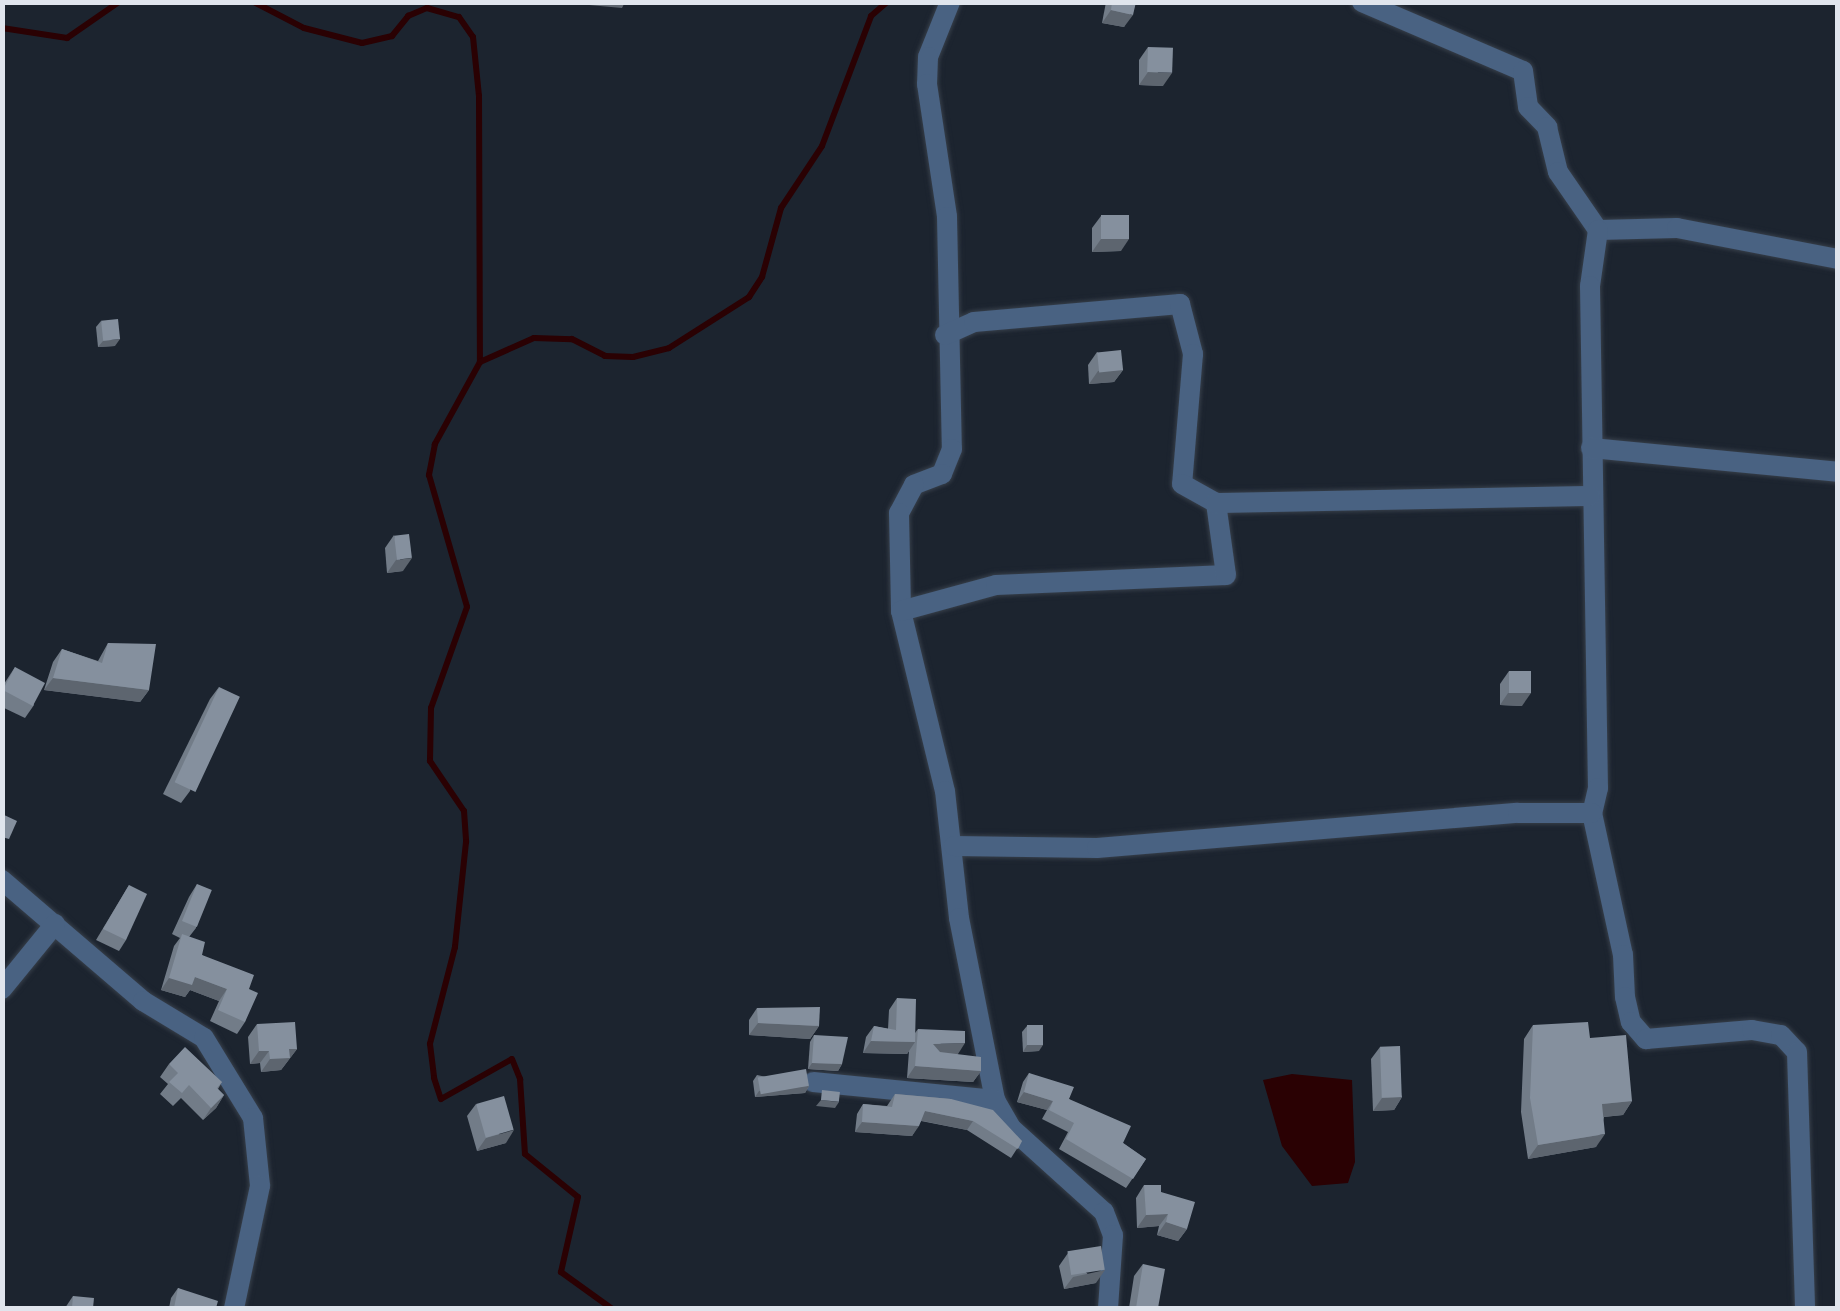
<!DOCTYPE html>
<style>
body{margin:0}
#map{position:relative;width:1840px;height:1311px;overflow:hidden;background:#1c242f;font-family:Spectral,serif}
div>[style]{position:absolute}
.water>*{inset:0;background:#2a0103}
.stream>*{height:6px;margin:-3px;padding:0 3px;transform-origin:3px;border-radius:3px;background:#2a0103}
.roads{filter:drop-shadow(0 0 2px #373f4a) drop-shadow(0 0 2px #373f4a)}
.minor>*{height:20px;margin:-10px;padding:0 10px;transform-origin:10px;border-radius:10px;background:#496282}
.wall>*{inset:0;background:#727c88}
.shaded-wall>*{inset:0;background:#5d656f}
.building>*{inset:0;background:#85909e;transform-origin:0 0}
span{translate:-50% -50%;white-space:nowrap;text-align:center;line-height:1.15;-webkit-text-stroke:10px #1c242f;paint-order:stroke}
.frame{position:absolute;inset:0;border:5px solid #e0e5ed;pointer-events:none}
</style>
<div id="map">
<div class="water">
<div style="clip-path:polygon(1292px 1074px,1352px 1080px,1355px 1162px,1348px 1183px,1312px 1186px,1282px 1146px,1263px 1080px)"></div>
</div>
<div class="stream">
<div style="left:254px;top:2px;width:56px;rotate:27.5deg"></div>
<div style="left:304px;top:28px;width:60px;rotate:14.5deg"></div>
<div style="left:362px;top:43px;width:31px;rotate:-13deg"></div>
<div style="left:392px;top:36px;width:26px;rotate:-51deg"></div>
<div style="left:408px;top:16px;width:21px;rotate:-23deg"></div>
<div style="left:427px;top:8px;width:33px;rotate:16deg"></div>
<div style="left:459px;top:17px;width:24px;rotate:55deg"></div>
<div style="left:473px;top:37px;width:59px;rotate:84.2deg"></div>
<div style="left:479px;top:96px;width:266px;rotate:89.8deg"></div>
<div style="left:480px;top:362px;width:94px;rotate:118.8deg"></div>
<div style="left:435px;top:444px;width:32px;rotate:101deg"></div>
<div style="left:429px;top:475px;width:137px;rotate:73.9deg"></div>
<div style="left:467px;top:607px;width:107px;rotate:109.6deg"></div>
<div style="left:431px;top:708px;width:53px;rotate:91.1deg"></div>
<div style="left:430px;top:761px;width:60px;rotate:55.8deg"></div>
<div style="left:464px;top:811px;width:31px;rotate:86deg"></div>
<div style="left:466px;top:842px;width:106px;rotate:96deg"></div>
<div style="left:455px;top:947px;width:100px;rotate:104.5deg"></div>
<div style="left:430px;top:1044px;width:34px;rotate:83deg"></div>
<div style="left:434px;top:1078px;width:22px;rotate:72deg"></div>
<div style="left:441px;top:1099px;width:81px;rotate:-29.4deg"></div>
<div style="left:512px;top:1059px;width:22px;rotate:68deg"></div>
<div style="left:520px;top:1079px;width:75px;rotate:86.2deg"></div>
<div style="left:525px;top:1154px;width:68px;rotate:39.1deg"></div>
<div style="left:578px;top:1197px;width:77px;rotate:102.8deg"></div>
<div style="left:561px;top:1272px;width:62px;rotate:35.8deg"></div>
<div style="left:2px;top:28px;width:66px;rotate:8.7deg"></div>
<div style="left:67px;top:38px;width:63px;rotate:-34.7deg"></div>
<div style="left:480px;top:362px;width:59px;rotate:-24deg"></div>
<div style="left:534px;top:338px;width:38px;rotate:2deg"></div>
<div style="left:572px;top:339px;width:37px;rotate:27deg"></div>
<div style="left:605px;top:356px;width:28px;rotate:2deg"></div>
<div style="left:633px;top:357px;width:37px;rotate:-14deg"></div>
<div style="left:669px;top:348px;width:95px;rotate:-32.5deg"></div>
<div style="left:749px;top:297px;width:24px;rotate:-57deg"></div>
<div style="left:762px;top:277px;width:72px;rotate:-74.6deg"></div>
<div style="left:781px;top:208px;width:74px;rotate:-56.5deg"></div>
<div style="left:822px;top:146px;width:139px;rotate:-69.3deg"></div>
<div style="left:871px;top:16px;width:21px;rotate:-41deg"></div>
</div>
<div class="roads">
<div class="minor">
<div style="left:950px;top:2px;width:59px;rotate:111.8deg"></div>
<div style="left:928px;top:57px;width:27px;rotate:92deg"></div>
<div style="left:927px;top:84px;width:134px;rotate:81.4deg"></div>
<div style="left:947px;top:217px;width:232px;rotate:88.8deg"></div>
<div style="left:952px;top:449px;width:27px;rotate:112deg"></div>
<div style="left:942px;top:474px;width:30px;rotate:159deg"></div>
<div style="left:914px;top:485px;width:32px;rotate:118deg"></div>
<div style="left:899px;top:513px;width:98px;rotate:88.8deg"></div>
<div style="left:901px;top:611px;width:185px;rotate:76.3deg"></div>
<div style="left:945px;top:791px;width:128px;rotate:83.7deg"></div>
<div style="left:959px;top:918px;width:186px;rotate:78.8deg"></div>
<div style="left:995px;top:1100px;width:32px;rotate:60deg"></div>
<div style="left:1011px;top:1128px;width:125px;rotate:42.1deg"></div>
<div style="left:1104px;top:1212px;width:25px;rotate:69deg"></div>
<div style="left:1113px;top:1235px;width:73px;rotate:93.9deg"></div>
<div style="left:1362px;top:2px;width:175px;rotate:23.2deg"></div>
<div style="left:1523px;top:71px;width:36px;rotate:82deg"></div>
<div style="left:1528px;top:107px;width:28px;rotate:46deg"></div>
<div style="left:1547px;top:127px;width:46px;rotate:76.3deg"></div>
<div style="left:1558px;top:172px;width:70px;rotate:55.4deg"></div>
<div style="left:1598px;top:230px;width:79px;rotate:-1.5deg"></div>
<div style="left:1677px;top:228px;width:164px;rotate:10.9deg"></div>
<div style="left:1598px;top:230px;width:57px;rotate:98.1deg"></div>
<div style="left:1590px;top:286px;width:502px;rotate:89.09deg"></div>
<div style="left:1598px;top:788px;width:26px;rotate:103deg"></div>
<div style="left:1592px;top:813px;width:145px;rotate:77.7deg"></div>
<div style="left:1623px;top:955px;width:42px;rotate:87.3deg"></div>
<div style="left:1625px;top:997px;width:26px;rotate:77deg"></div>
<div style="left:1631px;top:1022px;width:23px;rotate:49deg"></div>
<div style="left:1646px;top:1039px;width:106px;rotate:-4.9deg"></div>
<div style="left:1752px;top:1030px;width:29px;rotate:10deg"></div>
<div style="left:1781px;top:1035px;width:23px;rotate:47deg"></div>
<div style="left:1797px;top:1052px;width:256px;rotate:88.2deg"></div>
<div style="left:945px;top:335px;width:32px;rotate:-24deg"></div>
<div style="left:974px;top:322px;width:207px;rotate:-5deg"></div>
<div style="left:1180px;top:304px;width:52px;rotate:75.4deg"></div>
<div style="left:1193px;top:354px;width:130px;rotate:94.8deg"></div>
<div style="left:1182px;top:484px;width:39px;rotate:29deg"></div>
<div style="left:1591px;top:448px;width:248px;rotate:5.5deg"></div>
<div style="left:901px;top:611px;width:98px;rotate:-15.3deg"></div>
<div style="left:996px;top:585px;width:230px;rotate:-2.5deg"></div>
<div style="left:1226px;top:575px;width:73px;rotate:-97.9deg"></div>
<div style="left:1216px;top:503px;width:374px;rotate:-1.1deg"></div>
<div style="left:954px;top:846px;width:143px;rotate:0.8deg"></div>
<div style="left:1097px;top:848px;width:422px;rotate:-4.8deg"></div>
<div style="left:1518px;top:813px;width:74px"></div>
<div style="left:2px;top:880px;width:186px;rotate:40.6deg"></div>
<div style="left:143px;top:1001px;width:71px;rotate:31.2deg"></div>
<div style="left:204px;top:1038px;width:94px;rotate:58.5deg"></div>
<div style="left:253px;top:1118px;width:68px;rotate:84.1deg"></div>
<div style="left:260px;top:1186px;width:125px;rotate:102deg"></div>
<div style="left:2px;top:989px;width:84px;rotate:-50.8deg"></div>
<div style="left:813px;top:1082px;width:183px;rotate:5.6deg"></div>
</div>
</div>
<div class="wall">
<div style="clip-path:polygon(1106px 2px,1136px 2px,1124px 27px,1102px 23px)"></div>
<div style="clip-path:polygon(1148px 47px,1163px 86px,1139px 85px,1139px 60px)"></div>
<div style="clip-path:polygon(1101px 216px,1121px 251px,1092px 252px,1092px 228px)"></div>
<div style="clip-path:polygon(101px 321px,115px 346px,98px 347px,96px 327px)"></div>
<div style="clip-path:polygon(1097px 352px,1123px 370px,1114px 382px,1089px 384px,1088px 365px)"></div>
<div style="clip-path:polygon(394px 535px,403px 571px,387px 573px,385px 548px)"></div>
<div style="clip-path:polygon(108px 643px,149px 690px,140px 702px,44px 690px,53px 662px,62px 649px,98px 661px)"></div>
<div style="clip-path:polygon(15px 667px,34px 705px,25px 718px,2px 707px,2px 687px)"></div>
<div style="clip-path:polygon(1509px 671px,1522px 706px,1500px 705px,1500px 684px)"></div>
<div style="clip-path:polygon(219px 687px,190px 791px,181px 803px,163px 794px,210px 699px)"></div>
<div style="clip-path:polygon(197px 884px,196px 928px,189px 937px,202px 955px,249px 989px,245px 1022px,237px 1034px,210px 1021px,219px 1001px,190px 990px,185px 997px,161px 990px,174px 946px,180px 938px,172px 934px,189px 897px)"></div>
<div style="clip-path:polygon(129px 885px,126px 940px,119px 951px,96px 940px)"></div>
<div style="clip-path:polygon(897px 998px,915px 1033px,918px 1029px,957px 1054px,981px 1071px,973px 1082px,907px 1078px,909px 1051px,907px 1054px,863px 1053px,866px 1037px,874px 1026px,888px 1029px,889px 1010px)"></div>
<div style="clip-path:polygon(757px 1008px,819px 1026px,810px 1039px,749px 1035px,749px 1020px)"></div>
<div style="clip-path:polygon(257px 1024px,297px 1049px,281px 1070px,261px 1072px,260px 1063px,250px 1064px,248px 1037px)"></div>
<div style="clip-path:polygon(1533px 1025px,1590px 1038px,1632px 1101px,1623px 1115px,1604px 1117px,1596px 1147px,1528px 1159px,1521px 1112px,1524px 1039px)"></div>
<div style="clip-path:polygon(1027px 1026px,1039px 1051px,1023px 1052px,1022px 1032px)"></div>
<div style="clip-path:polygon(814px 1035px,842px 1064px,838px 1071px,808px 1069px,810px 1042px)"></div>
<div style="clip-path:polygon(1380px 1047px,1402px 1097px,1394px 1110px,1373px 1111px,1371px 1059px)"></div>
<div style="clip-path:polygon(169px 1064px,222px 1082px,218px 1089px,224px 1095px,216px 1108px,203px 1120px,181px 1098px,173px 1106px,160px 1094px,168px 1084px,160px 1077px)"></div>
<div style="clip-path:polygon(1029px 1073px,1069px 1099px,1123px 1143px,1146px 1159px,1126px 1188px,1059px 1149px,1068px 1132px,1042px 1119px,1047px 1110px,1017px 1102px,1023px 1082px)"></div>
<div style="clip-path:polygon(757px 1075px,809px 1086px,805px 1093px,755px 1097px,753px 1081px)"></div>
<div style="clip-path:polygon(895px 1094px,951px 1099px,1022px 1141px,1011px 1158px,967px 1130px,921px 1121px,912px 1136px,855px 1132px,857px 1114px,863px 1104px,887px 1106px)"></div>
<div style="clip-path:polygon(476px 1104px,506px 1143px,477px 1151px,467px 1116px)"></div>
<div style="clip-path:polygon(1144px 1185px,1161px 1192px,1187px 1229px,1178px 1241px,1157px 1235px,1159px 1226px,1137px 1228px,1136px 1198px)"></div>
<div style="clip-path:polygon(1068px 1253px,1096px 1283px,1064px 1289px,1059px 1266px)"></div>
<div style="clip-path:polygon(1143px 1264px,1158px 1308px,1129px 1308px,1134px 1276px)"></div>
<div style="clip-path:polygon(178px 1288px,216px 1308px,169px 1308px,171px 1298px)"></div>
<div style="clip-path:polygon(73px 1296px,93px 1308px,65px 1308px)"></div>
</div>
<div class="shaded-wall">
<div style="clip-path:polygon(579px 2px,625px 2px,622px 8px,578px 4px)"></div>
<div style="clip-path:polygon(1111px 10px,1133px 15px,1124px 27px,1102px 23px)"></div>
<div style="clip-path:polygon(1148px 72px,1172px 73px,1163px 86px,1139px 85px)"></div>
<div style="clip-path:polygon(1101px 239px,1129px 239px,1121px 251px,1092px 252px)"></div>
<div style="clip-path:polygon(120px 339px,115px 346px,98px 347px,103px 341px)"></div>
<div style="clip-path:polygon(1123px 370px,1114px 382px,1089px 384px,1098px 371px)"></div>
<div style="clip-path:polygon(412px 558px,403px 571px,387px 573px,396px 560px)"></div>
<div style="clip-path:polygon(53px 678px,149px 690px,140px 702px,44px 690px)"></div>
<div style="clip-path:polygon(1508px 693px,1531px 693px,1522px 706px,1500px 705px)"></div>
<div style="clip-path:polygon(195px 977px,227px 989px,219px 1001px,190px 990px,185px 997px,161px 990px,169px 978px)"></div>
<div style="clip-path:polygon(758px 1023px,819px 1026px,810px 1039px,749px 1035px)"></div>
<div style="clip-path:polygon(871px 1041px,915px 1042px,907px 1054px,863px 1053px)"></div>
<div style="clip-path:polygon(965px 1043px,958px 1054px,925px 1055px,933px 1044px)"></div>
<div style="clip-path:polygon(1027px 1045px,1043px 1045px,1039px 1051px,1023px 1052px)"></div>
<div style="clip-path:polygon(289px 1049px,297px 1049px,281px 1070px,261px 1072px,270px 1059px)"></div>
<div style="clip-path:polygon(259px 1051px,269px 1051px,260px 1063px,250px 1064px)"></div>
<div style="clip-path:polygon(812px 1063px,842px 1064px,838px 1071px,808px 1069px)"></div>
<div style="clip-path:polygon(915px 1066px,981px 1071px,973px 1082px,907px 1078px)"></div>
<div style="clip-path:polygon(809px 1086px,805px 1093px,755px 1097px,759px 1091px)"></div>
<div style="clip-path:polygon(1024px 1092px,1053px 1101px,1047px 1110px,1017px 1102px)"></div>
<div style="clip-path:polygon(224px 1095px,216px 1108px,203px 1120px,211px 1108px)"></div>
<div style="clip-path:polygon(1402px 1097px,1394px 1110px,1373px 1111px,1382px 1098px)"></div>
<div style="clip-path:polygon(821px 1100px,839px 1102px,835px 1108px,816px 1106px)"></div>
<div style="clip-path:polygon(1632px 1101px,1623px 1115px,1592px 1118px,1602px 1104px)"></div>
<div style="clip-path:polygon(925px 1111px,973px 1121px,967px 1130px,918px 1120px)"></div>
<div style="clip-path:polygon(862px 1122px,919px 1126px,912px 1136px,855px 1132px)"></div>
<div style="clip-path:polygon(514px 1130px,506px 1143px,477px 1151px,486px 1138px)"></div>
<div style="clip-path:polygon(1605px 1134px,1596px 1147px,1528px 1159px,1538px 1145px)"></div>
<div style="clip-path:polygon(1168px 1214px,1159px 1226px,1137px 1228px,1146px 1215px)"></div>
<div style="clip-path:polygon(1166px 1222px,1187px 1229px,1178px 1241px,1157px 1235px)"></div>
<div style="clip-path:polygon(1105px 1270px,1096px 1283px,1064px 1289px,1073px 1277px)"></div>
</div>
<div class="building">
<div style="clip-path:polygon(1112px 2px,1136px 2px,1133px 15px,1111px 10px)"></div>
<div style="left:1148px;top:47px;width:25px;height:25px;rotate:2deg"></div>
<div style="left:1129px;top:215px;width:24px;height:28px;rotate:90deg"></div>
<div style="left:118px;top:319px;width:20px;height:17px;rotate:84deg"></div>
<div style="left:1121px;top:350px;width:20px;height:24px;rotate:84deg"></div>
<div style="left:409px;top:534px;width:24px;height:15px;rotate:83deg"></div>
<div style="clip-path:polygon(108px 643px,156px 644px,149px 690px,53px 678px,62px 649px,102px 663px)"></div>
<div style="left:15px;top:667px;width:34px;height:26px;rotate:28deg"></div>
<div style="left:1509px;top:671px;width:22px;height:22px"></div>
<div style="left:219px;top:687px;width:23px;height:105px;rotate:25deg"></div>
<div style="clip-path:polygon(2px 814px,17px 821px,9px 839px,2px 837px)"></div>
<div style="left:197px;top:884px;width:16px;height:40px;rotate:22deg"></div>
<div style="clip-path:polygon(129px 885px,147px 894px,126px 940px,103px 929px)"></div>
<div style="clip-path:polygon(182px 934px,205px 942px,202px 955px,254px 975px,249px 989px,258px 993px,245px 1022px,218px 1010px,227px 989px,195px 977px,192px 985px,169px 978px)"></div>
<div style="clip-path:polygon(897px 998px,916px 999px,915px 1042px,871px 1041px,874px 1026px,896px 1030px)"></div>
<div style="clip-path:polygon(820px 1007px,819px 1026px,758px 1023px,757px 1008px)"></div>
<div style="clip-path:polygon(295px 1022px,297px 1049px,289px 1049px,290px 1058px,270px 1059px,269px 1051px,259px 1051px,257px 1024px)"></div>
<div style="clip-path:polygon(1588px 1022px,1590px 1038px,1626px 1035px,1632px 1101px,1602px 1104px,1605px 1134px,1538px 1145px,1530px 1098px,1533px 1025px)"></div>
<div style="left:1043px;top:1025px;width:20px;height:16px;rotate:90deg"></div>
<div style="clip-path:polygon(918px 1029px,965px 1031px,965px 1043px,933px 1044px,940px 1052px,981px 1057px,981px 1071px,915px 1066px)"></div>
<div style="clip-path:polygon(814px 1035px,848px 1037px,842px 1064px,812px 1063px)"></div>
<div style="left:1400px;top:1046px;width:51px;height:20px;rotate:88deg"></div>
<div style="clip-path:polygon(185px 1047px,222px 1082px,217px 1088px,224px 1095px,211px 1108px,189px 1085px,182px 1093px,169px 1082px,178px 1073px,169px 1064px)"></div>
<div style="left:806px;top:1069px;width:17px;height:49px;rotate:80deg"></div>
<div style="clip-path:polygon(1029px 1073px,1074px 1087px,1069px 1099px,1131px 1126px,1123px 1143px,1146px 1159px,1133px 1179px,1066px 1139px,1074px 1123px,1049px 1110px,1053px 1101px,1024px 1092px)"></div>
<div style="left:822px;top:1090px;width:18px;height:10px;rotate:6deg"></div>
<div style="clip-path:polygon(895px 1094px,951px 1099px,993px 1110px,1022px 1141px,1018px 1149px,973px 1121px,925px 1111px,919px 1126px,862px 1122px,863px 1104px,892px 1107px)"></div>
<div style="left:504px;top:1096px;width:35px;height:29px;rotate:74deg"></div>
<div style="clip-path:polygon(1144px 1185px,1161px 1185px,1161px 1192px,1195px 1202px,1187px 1229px,1166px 1222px,1168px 1214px,1146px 1215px)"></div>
<div style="left:1101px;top:1246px;width:24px;height:34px;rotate:81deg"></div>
<div style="clip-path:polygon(1143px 1264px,1165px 1269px,1158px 1308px,1136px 1308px)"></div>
<div style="clip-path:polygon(178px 1288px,218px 1301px,216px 1308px,174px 1308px)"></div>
<div style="clip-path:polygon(73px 1296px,94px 1298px,93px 1308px,72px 1308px)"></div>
</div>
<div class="frame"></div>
</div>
